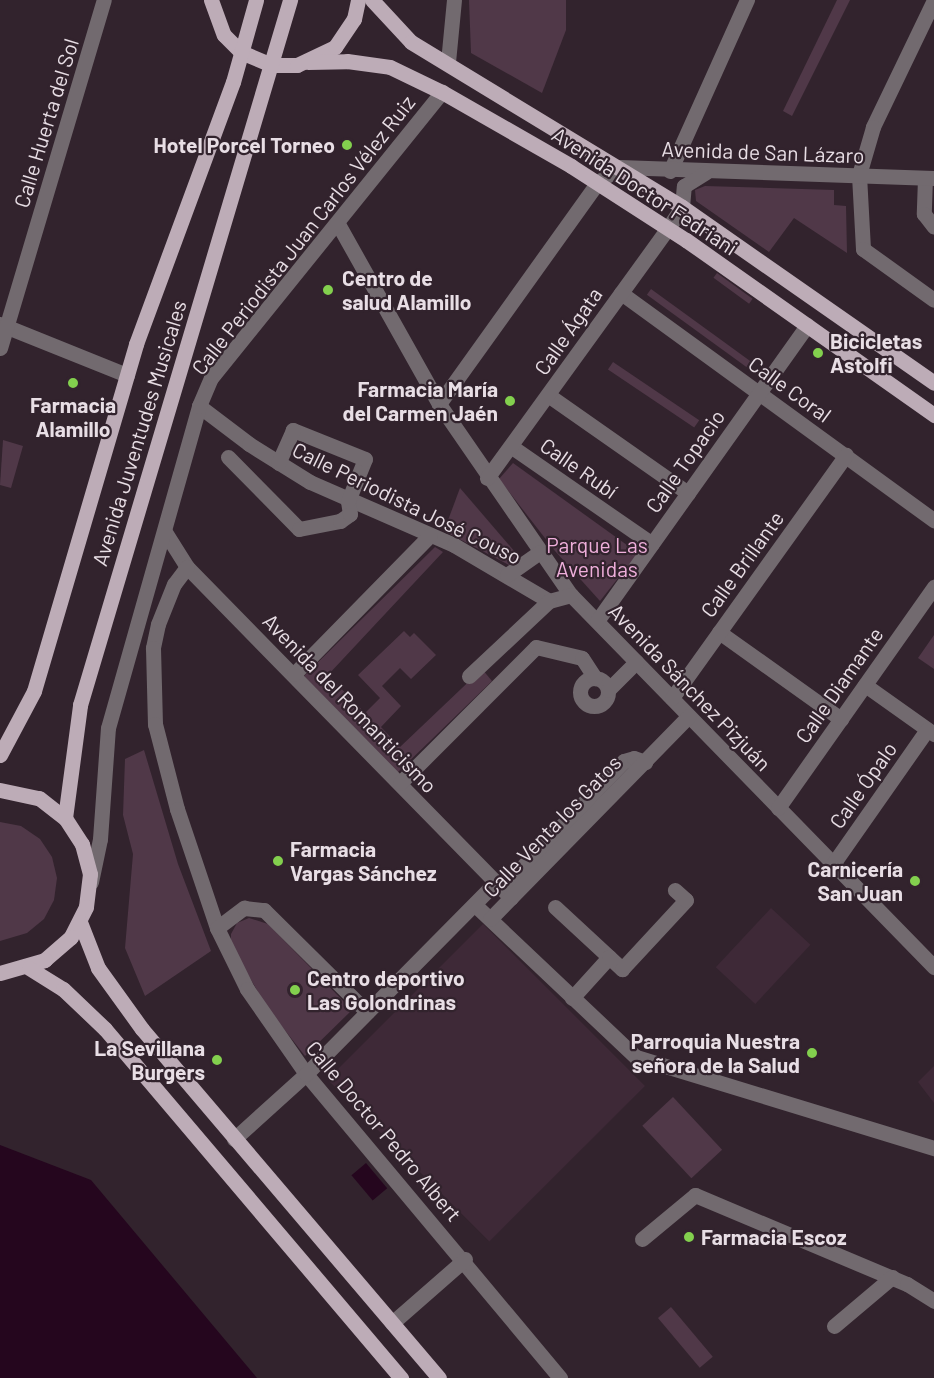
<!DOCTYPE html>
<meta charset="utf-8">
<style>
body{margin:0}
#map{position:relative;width:934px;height:1378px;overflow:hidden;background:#32232d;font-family:Barlow,sans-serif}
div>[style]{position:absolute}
.built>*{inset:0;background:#3e2937;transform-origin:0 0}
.green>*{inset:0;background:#503848;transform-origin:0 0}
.water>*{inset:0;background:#25061e;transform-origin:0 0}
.minor>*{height:15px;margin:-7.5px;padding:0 7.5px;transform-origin:7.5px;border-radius:7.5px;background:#726a6f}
.minor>.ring{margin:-7.5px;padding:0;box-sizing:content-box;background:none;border:15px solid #726a6f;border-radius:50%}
.major>*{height:15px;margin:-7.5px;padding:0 7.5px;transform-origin:7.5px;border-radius:7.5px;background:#bdacb7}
.dots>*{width:16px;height:16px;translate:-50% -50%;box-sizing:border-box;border:3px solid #32232d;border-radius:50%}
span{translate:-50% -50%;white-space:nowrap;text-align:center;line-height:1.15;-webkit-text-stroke:4.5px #32232d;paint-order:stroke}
.street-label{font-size:21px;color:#e8dee5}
.poi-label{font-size:21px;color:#e8dee5;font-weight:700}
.right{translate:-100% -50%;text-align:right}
.left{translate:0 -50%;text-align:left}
.park-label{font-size:21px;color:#efafdb}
</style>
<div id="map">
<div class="built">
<div style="left:771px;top:908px;width:54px;height:81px;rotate:43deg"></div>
<div style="left:483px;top:924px;width:229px;height:220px;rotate:45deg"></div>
<div style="clip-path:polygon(934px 1066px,934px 1103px,918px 1082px)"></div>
</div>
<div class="green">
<div style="clip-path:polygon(469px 0,566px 0,566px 30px,542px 93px,471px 53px)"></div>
<div style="clip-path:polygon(837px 0,850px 0,792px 116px,783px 111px)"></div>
<div style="clip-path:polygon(705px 186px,834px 190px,834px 205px,846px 206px,847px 253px,794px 218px,769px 252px,696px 201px,695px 190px)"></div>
<div style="left:717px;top:273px;width:44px;height:6px;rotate:36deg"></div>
<div style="left:651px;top:289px;width:123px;height:7px;rotate:36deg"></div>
<div style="left:613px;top:362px;width:104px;height:9px;rotate:34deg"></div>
<div style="clip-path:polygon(3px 440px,23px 446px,11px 488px,0 485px)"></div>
<div style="clip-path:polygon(513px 463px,638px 553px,600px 601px,555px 551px,499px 479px)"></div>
<div style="clip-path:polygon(460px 488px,521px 559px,509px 565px,444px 531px)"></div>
<div style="clip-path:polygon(435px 547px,443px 552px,328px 675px,365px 713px,380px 698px,358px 675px,404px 631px,410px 637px,414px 633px,436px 655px,411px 679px,400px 668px,382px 686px,401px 706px,381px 727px,400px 747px,482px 669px,492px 681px,397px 773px,304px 676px)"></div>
<div style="clip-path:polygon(934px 635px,934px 669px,918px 658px)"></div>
<div style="clip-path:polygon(144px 750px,178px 864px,211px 951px,145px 996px,125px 948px,133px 854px,123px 815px,125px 759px)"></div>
<div style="clip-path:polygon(0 822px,21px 826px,40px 839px,52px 857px,57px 878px,54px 900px,44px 919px,27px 933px,0 941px)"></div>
<div style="clip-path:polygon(249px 918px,268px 924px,352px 1010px,305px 1056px,266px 1006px,231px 945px,231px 934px,237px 923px)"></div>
<div style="left:673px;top:1097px;width:72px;height:42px;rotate:47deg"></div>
<div style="left:671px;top:1307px;width:65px;height:17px;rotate:50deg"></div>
</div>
<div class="water">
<div style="clip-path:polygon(0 1145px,91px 1180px,257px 1378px,0 1378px)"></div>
<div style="left:366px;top:1163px;width:33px;height:19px;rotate:50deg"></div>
</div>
<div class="minor">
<div style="left:934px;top:0;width:141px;rotate:115.7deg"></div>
<div style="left:873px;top:127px;width:50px;rotate:106.3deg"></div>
<div style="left:859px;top:175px;width:74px;rotate:86.9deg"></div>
<div style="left:863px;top:249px;width:87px;rotate:35.7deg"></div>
<div style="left:448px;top:62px;width:62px;rotate:-84.5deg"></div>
<div style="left:670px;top:171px;width:188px;rotate:-65.8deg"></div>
<div style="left:925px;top:178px;width:36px;rotate:92deg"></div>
<div style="left:924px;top:214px;width:16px;rotate:52deg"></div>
<div style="left:338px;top:224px;width:206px;rotate:60.7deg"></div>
<div style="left:439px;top:404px;width:232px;rotate:55.4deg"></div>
<div style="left:571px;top:595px;width:520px;rotate:45.7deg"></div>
<div style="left:621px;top:293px;width:387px;rotate:36deg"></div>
<div style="left:0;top:324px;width:137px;rotate:21.9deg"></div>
<div style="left:0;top:348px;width:363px;rotate:-73.4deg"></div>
<div style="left:548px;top:395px;width:171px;rotate:35deg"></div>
<div style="left:439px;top:404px;width:272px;rotate:-54.4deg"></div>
<div style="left:597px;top:183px;width:27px;rotate:-36deg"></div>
<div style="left:619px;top:167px;width:315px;rotate:2deg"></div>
<div style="left:199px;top:406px;width:63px;rotate:37.2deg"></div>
<div style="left:249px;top:444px;width:72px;rotate:31.9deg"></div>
<div style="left:310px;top:482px;width:157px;rotate:23.6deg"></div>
<div style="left:454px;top:545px;width:110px;rotate:30.5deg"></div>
<div style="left:549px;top:601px;width:23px;rotate:-15deg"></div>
<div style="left:512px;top:447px;width:170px;rotate:34.7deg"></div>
<div style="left:228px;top:457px;width:101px;rotate:45.4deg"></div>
<div style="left:299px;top:529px;width:42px;rotate:-11deg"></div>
<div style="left:340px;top:521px;width:12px;rotate:-35deg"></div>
<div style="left:350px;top:514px;width:13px;rotate:-99deg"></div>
<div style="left:348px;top:501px;width:45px;rotate:-68deg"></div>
<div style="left:365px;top:459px;width:78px;rotate:-158.1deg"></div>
<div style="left:293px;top:430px;width:36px;rotate:114deg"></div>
<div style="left:487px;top:478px;width:309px;rotate:-54.1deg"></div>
<div style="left:668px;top:228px;width:25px;rotate:-56deg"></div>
<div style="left:682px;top:207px;width:21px;rotate:-85deg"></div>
<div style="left:684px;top:186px;width:25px;rotate:-32deg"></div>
<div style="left:165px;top:532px;width:41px;rotate:57.8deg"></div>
<div style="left:187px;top:567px;width:463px;rotate:45.6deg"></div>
<div style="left:187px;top:567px;width:21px;rotate:127deg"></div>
<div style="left:174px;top:584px;width:43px;rotate:111.8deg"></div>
<div style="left:158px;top:624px;width:25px;rotate:102deg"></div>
<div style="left:153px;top:648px;width:76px;rotate:88.5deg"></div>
<div style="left:155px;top:724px;width:88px;rotate:75.5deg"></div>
<div style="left:177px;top:809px;width:126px;rotate:71.4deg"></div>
<div style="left:217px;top:928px;width:68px;rotate:63.8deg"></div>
<div style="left:247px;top:989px;width:103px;rotate:55.2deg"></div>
<div style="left:306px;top:1074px;width:396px;rotate:50.1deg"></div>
<div style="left:507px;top:575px;width:39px;rotate:-35deg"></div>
<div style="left:597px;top:621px;width:363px;rotate:-54.6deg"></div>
<div style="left:719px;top:632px;width:150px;rotate:35.5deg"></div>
<div style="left:294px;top:674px;width:194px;rotate:-45.6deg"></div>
<div style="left:469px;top:676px;width:110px;rotate:-43.2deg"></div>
<div class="ring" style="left:580px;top:678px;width:13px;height:13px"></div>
<div style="left:865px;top:685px;width:85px;rotate:35.4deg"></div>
<div style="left:608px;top:690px;width:40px;rotate:-45deg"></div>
<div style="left:672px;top:698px;width:299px;rotate:-54.4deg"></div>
<div style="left:400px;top:783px;width:192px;rotate:-45deg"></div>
<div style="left:536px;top:647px;width:47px;rotate:13.4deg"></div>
<div style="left:582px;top:658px;width:24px;rotate:57deg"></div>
<div style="left:778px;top:808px;width:271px;rotate:-54.8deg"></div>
<div style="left:833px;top:864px;width:164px;rotate:-55deg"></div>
<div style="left:91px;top:882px;width:44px;rotate:-78.2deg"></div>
<div style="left:100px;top:839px;width:111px;rotate:-85.9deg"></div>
<div style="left:108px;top:728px;width:335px;rotate:-74.2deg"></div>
<div style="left:199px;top:406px;width:30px;rotate:-67deg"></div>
<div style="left:211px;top:378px;width:368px;rotate:-51.1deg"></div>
<div style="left:502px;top:888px;width:176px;rotate:-46.2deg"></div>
<div style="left:624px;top:761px;width:10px;rotate:-17deg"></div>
<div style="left:634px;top:758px;width:12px;rotate:20deg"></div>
<div style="left:475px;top:905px;width:221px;rotate:43.4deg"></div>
<div style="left:636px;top:1057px;width:312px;rotate:17deg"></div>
<div style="left:555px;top:907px;width:74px;rotate:42.8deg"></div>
<div style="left:490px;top:919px;width:284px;rotate:-45.6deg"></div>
<div style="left:217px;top:928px;width:34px;rotate:-37deg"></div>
<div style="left:244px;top:908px;width:20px;rotate:6deg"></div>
<div style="left:264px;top:910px;width:145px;rotate:44.7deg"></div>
<div style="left:572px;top:998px;width:55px;rotate:-47.9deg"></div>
<div style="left:609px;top:957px;width:18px;rotate:43deg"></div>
<div style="left:622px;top:969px;width:94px;rotate:-47.2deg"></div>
<div style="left:686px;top:900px;width:15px;rotate:-138deg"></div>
<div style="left:234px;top:1139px;width:97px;rotate:-42.1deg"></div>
<div style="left:306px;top:1074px;width:270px;rotate:-45.3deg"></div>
<div style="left:642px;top:1239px;width:69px;rotate:-39.7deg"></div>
<div style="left:695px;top:1195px;width:230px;rotate:22.8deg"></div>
<div style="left:907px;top:1284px;width:32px;rotate:32deg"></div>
<div style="left:392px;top:1323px;width:97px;rotate:-41.2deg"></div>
<div style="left:834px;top:1326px;width:76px;rotate:-40.2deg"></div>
</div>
<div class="major">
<div style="left:211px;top:0;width:37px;rotate:70deg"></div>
<div style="left:224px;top:35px;width:24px;rotate:45deg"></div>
<div style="left:241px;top:52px;width:33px;rotate:23deg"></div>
<div style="left:271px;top:65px;width:26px"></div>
<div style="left:297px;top:65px;width:42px;rotate:-25.3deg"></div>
<div style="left:335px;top:47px;width:34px;rotate:-56deg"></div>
<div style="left:354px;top:19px;width:19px;rotate:-78deg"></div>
<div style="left:372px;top:0;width:57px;rotate:47.1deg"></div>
<div style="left:411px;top:42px;width:317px;rotate:31.3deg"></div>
<div style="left:682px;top:207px;width:307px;rotate:34.9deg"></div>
<div style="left:308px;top:62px;width:39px;rotate:-1deg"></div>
<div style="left:347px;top:61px;width:43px;rotate:7.9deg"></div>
<div style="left:390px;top:67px;width:58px;rotate:25.7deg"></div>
<div style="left:442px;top:92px;width:149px;rotate:29.8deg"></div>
<div style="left:571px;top:166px;width:137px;rotate:32.8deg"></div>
<div style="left:686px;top:240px;width:304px;rotate:35.2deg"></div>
<div style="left:0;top:755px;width:72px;rotate:-62deg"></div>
<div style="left:34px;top:691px;width:362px;rotate:-73.6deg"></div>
<div style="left:136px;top:344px;width:279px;rotate:-69.7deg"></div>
<div style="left:233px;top:82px;width:85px;rotate:-74.3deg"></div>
<div style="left:0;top:790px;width:40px;rotate:12deg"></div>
<div style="left:39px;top:798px;width:33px;rotate:38deg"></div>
<div style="left:65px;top:818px;width:31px;rotate:57deg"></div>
<div style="left:82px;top:844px;width:31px;rotate:75deg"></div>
<div style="left:90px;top:874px;width:33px;rotate:97deg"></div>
<div style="left:86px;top:907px;width:34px;rotate:117deg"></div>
<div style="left:71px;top:937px;width:35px;rotate:139deg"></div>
<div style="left:45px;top:960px;width:47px;rotate:163.9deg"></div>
<div style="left:65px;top:818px;width:114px;rotate:-82.4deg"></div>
<div style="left:80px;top:705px;width:736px;rotate:-73.41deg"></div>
<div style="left:80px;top:922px;width:49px;rotate:68.6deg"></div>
<div style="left:98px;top:968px;width:75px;rotate:54.2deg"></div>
<div style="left:142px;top:1029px;width:458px;rotate:49.6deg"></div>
<div style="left:29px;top:968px;width:40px;rotate:32deg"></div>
<div style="left:63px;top:989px;width:58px;rotate:43.6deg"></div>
<div style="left:105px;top:1029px;width:458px;rotate:49.7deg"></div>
</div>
<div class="dots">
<div style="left:347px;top:145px;background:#83d04e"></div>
<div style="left:328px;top:290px;background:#83d04e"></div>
<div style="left:818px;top:353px;background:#83d04e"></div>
<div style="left:73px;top:383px;background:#83d04e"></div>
<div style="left:510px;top:401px;background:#83d04e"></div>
<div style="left:278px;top:861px;background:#83d04e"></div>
<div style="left:915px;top:881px;background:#83d04e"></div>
<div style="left:295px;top:990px;background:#83d04e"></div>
<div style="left:812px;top:1053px;background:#83d04e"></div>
<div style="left:217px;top:1060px;background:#83d04e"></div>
<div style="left:689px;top:1237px;background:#83d04e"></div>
</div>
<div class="street-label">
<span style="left:46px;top:123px;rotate:-73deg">Calle Huerta del Sol</span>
<span style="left:763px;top:152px;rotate:2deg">Avenida de San Lázaro</span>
<span style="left:645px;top:191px;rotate:33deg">Avenida Doctor Fedriani</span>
<span style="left:303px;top:235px;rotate:-52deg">Calle Periodista Juan Carlos Vélez Ruiz</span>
<span style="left:568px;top:331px;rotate:-55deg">Calle Ágata</span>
<span style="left:790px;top:389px;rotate:36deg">Calle Coral</span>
<span style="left:139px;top:433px;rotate:-73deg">Avenida Juventudes Musicales</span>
<span style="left:685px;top:461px;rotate:-55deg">Calle Topacio</span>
<span style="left:579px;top:468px;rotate:35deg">Calle Rubí</span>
<span style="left:407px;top:503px;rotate:26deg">Calle Periodista José Couso</span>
<span style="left:742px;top:564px;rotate:-54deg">Calle Brillante</span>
<span style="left:839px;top:685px;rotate:-55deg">Calle Diamante</span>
<span style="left:690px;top:687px;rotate:46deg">Avenida Sánchez Pizjuán</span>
<span style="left:350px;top:703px;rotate:46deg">Avenida del Romanticismo</span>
<span style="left:863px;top:785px;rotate:-55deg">Calle Ópalo</span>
<span style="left:552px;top:826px;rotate:-46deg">Calle Venta los Gatos</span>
<span style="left:384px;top:1131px;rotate:50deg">Calle Doctor Pedro Albert</span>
</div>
<div class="poi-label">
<span class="right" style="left:335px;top:145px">Hotel Porcel Torneo</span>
<span class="left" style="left:342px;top:290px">Centro de<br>salud Alamillo</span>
<span class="left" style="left:830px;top:353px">Bicicletas<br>Astolfi</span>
<span class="right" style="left:498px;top:401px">Farmacia María<br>del Carmen Jaén</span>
<span style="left:73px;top:417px">Farmacia<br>Alamillo</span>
<span class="left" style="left:290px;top:861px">Farmacia<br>Vargas Sánchez</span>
<span class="right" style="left:903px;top:881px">Carnicería<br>San Juan</span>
<span class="left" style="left:307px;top:990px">Centro deportivo<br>Las Golondrinas</span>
<span class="right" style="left:800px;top:1053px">Parroquia Nuestra<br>señora de la Salud</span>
<span class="right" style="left:205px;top:1060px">La Sevillana<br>Burgers</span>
<span class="left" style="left:701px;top:1237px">Farmacia Escoz</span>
</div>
<div class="park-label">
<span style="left:597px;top:557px">Parque Las<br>Avenidas</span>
</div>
</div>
